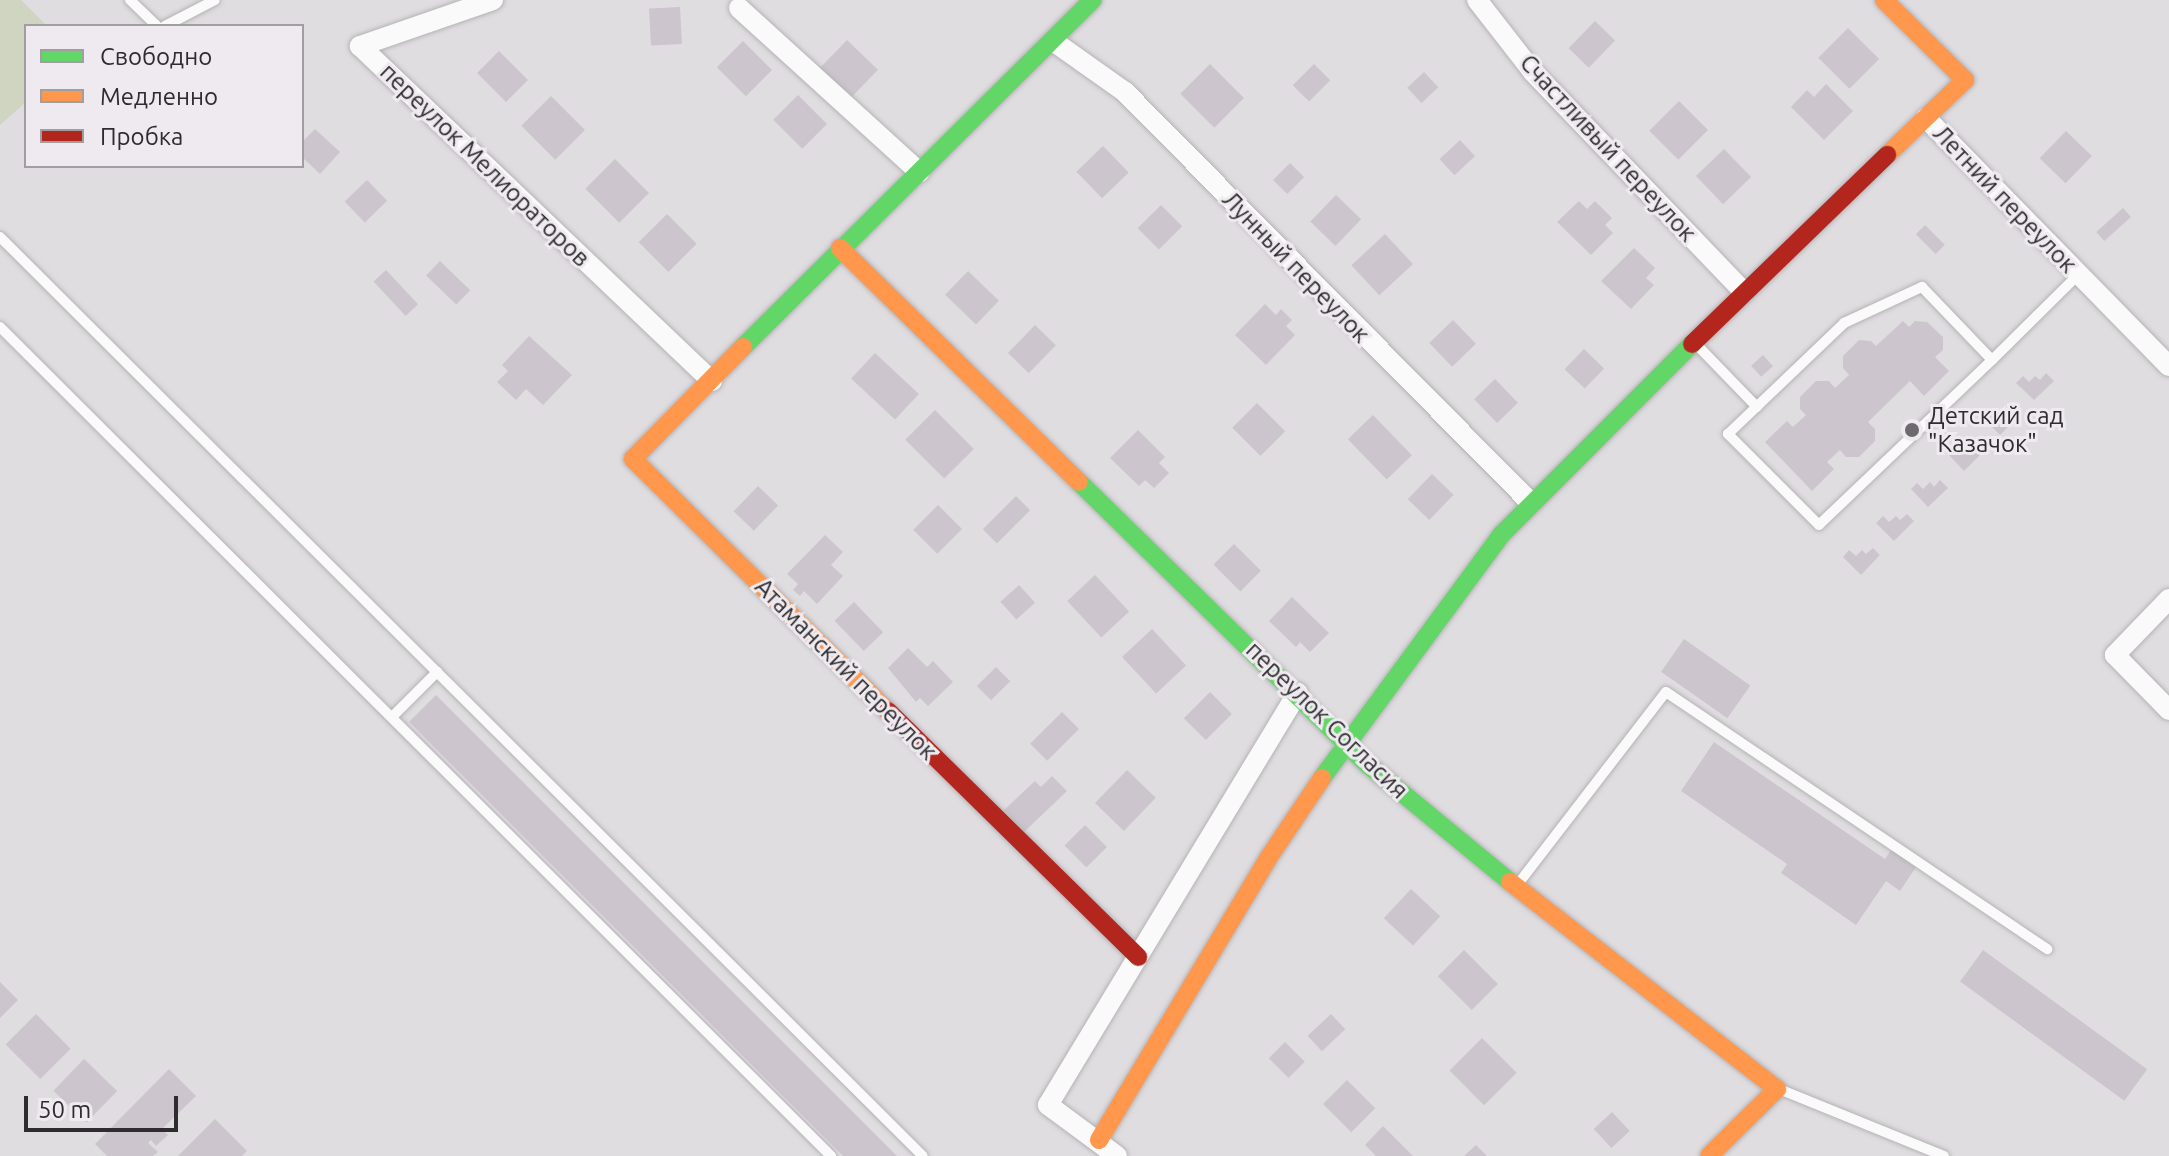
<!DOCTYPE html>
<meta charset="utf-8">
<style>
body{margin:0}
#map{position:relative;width:2169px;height:1156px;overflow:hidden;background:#e0dde1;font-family:Ubuntu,sans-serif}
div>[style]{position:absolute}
.green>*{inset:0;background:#cfd5c1}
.building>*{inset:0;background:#ccc5cd;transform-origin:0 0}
.roads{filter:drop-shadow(0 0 2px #b5b3b5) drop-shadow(0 0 2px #b5b3b5)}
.lane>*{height:10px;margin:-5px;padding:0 5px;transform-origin:5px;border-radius:5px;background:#fafafa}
.street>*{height:20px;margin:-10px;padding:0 10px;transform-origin:10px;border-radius:10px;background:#fafafa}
.fast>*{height:18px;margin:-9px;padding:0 9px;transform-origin:9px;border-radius:9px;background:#63d668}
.slow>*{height:18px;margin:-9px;padding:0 9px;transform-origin:9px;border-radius:9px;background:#ff974d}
.jam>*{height:18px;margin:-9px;padding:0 9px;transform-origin:9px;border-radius:9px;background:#b3261e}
.dots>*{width:22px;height:22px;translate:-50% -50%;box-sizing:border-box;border:4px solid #eeeaef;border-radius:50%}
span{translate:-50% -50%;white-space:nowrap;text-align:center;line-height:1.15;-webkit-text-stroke:6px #eeeaef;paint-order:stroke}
.street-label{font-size:24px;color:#2e2c2e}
.poi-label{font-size:24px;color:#2e2c2e}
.left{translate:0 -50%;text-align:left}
.legend{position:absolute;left:24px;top:24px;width:280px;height:144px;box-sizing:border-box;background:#eeeaef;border:2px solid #a19ea2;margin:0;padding:10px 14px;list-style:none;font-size:24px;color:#2e2c2e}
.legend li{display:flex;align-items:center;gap:16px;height:40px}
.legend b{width:40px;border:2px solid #a19ea2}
.scale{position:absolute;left:24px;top:1096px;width:154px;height:36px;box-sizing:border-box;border:4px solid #2e2c2e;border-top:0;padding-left:10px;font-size:24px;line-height:28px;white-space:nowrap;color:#2e2c2e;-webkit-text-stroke:6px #eeeaef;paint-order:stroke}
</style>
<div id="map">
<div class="green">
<div style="clip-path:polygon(0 0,21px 0,47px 26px,26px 26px,26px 102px,0 125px)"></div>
</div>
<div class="building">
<div style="left:680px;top:7px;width:37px;height:31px;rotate:87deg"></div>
<div style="left:1595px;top:21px;width:28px;height:38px;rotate:44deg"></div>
<div style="left:1848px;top:28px;width:44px;height:42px;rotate:45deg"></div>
<div style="left:847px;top:40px;width:43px;height:41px;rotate:44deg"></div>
<div style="left:743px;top:41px;width:41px;height:37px;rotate:45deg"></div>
<div style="left:499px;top:51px;width:41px;height:31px;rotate:45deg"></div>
<div style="left:1210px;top:64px;width:48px;height:42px;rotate:45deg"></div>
<div style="left:1314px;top:64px;width:23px;height:30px;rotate:45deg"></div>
<div style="left:1424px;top:72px;width:21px;height:23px;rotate:47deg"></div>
<div style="clip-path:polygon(1826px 84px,1853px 111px,1824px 140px,1791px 107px,1807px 90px,1814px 97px)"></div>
<div style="left:798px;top:95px;width:41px;height:35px;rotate:45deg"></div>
<div style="left:551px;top:96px;width:48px;height:42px;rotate:45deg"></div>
<div style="left:1679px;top:101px;width:41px;height:42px;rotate:45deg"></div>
<div style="clip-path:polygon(315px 129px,340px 152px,320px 174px,302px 157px,302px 142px)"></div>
<div style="left:2066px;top:131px;width:36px;height:38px;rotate:44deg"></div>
<div style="left:1460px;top:140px;width:22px;height:28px;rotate:47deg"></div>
<div style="left:1103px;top:146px;width:37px;height:37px;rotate:46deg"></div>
<div style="left:1724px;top:149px;width:39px;height:39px;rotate:46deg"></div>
<div style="left:615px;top:159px;width:48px;height:42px;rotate:45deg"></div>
<div style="left:1290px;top:163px;width:20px;height:24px;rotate:45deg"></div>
<div style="left:367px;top:180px;width:29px;height:31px;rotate:46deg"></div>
<div style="left:1336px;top:195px;width:35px;height:37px;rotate:44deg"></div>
<div style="clip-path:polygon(1579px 201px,1587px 209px,1595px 201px,1612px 218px,1605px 225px,1613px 233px,1591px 255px,1557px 222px)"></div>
<div style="left:1161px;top:205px;width:30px;height:33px;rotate:45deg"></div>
<div style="left:2123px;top:208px;width:12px;height:36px;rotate:48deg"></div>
<div style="left:667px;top:214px;width:42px;height:40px;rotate:45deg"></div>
<div style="left:1925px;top:225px;width:28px;height:13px;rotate:45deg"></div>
<div style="left:1385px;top:234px;width:41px;height:46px;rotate:47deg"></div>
<div style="clip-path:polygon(1634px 248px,1655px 268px,1646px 278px,1654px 285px,1631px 309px,1601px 281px)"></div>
<div style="left:440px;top:261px;width:42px;height:20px;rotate:44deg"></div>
<div style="left:386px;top:270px;width:47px;height:17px;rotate:47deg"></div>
<div style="left:968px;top:271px;width:43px;height:33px;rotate:44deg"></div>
<div style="clip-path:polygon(1265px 304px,1276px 315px,1281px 309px,1292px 320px,1286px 326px,1295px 335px,1266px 365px,1235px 335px)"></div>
<div style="left:1453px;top:320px;width:33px;height:33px;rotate:46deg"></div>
<div style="clip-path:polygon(1903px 321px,1909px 327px,1915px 321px,1927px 322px,1943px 337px,1943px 350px,1935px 357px,1949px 371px,1924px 396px,1910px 381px,1868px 422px,1875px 429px,1875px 441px,1859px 457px,1846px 457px,1840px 450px,1827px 462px,1834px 469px,1812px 491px,1765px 442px,1787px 421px,1793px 427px,1806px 415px,1800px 409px,1800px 397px,1816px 381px,1829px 381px,1835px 388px,1849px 375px,1843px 368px,1843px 356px,1859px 340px,1871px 341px,1876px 346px)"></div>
<div style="left:1035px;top:325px;width:29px;height:39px;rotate:44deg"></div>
<div style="clip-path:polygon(529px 336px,572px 375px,543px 405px,526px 389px,516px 400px,497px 382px,508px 371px,502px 365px)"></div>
<div style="left:1584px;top:349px;width:28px;height:28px;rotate:44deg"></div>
<div style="left:875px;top:353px;width:60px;height:35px;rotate:43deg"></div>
<div style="left:1763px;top:355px;width:15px;height:16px;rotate:48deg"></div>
<div style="clip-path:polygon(2046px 373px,2054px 381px,2034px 400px,2016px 383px,2023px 376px,2029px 382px,2035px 376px,2040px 380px)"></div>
<div style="left:1495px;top:379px;width:33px;height:29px;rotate:46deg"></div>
<div style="left:1257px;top:403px;width:40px;height:35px;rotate:45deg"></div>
<div style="clip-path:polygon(2012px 408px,2019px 416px,2000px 435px,1982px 417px,1989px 411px,1994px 417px,2001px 411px,2005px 415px)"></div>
<div style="left:935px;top:410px;width:55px;height:42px;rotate:45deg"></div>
<div style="left:1373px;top:415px;width:56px;height:35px;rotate:46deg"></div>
<div style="clip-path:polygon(1138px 430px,1165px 457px,1159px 463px,1169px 473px,1154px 488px,1145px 480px,1139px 486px,1110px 458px)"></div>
<div style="clip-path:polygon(1977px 444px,1984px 451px,1964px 471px,1947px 453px,1953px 446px,1959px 452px,1966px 446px,1970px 450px)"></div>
<div style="left:1432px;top:474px;width:30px;height:35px;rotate:44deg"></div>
<div style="clip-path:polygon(1940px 480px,1948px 488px,1928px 507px,1911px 489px,1917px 483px,1923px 489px,1930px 482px,1934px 487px)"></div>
<div style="left:758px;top:486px;width:28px;height:35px;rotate:44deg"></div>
<div style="left:1016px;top:496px;width:20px;height:47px;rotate:45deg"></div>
<div style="left:938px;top:505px;width:34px;height:35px;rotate:45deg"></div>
<div style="clip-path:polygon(1907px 514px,1914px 521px,1894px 541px,1876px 523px,1883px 516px,1889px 522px,1896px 516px,1900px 520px)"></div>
<div style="clip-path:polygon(825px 535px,843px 552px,831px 565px,843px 576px,817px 604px,804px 591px,800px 596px,793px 590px,798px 584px,787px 574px)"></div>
<div style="left:1234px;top:544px;width:38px;height:29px;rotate:45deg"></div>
<div style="clip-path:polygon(1873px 548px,1880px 555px,1861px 575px,1843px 557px,1849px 550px,1856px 556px,1862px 550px,1866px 554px)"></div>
<div style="left:1095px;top:575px;width:50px;height:38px;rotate:47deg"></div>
<div style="left:1019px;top:585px;width:24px;height:25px;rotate:48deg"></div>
<div style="clip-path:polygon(1292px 597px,1329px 633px,1310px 652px,1300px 642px,1296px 647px,1269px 621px)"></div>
<div style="left:854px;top:602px;width:42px;height:27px;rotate:46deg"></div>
<div style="left:1152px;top:629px;width:50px;height:41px;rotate:47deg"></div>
<div style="left:1684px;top:639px;width:81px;height:40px;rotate:35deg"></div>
<div style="clip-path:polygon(908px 648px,927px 667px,933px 661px,953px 682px,928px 706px,920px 698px,916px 702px,888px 668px)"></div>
<div style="left:996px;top:667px;width:20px;height:27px;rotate:45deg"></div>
<div style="left:1210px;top:692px;width:31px;height:37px;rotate:45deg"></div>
<div style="left:436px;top:695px;width:654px;height:38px;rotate:45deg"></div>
<div style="left:1062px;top:712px;width:24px;height:45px;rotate:45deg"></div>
<div style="clip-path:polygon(1714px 742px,1885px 859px,1891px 850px,1916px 867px,1900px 891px,1886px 881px,1856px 925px,1781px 873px,1787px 864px,1681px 791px)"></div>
<div style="left:1127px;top:770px;width:40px;height:46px;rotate:44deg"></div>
<div style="clip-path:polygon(1052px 776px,1067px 791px,1024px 832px,1004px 810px,1035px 781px,1041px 787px)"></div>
<div style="left:1085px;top:825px;width:31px;height:29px;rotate:45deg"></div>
<div style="left:1411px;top:889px;width:40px;height:40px;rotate:43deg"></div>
<div style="left:1464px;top:950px;width:48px;height:37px;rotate:45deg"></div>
<div style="left:1983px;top:950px;width:203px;height:39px;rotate:36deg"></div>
<div style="clip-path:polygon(0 982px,18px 1000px,0 1018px)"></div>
<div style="left:36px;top:1014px;width:49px;height:43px;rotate:45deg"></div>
<div style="left:1331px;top:1014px;width:21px;height:32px;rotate:47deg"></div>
<div style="left:1482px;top:1038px;width:49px;height:46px;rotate:45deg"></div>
<div style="left:1285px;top:1042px;width:28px;height:23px;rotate:45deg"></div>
<div style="left:84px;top:1059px;width:46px;height:44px;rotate:44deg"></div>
<div style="clip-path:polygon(169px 1069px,196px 1096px,162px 1129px,168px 1135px,156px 1146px,151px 1140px,148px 1143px,158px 1152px,153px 1156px,107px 1156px,95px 1144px)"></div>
<div style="left:1347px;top:1080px;width:40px;height:34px;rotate:45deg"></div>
<div style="left:1612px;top:1112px;width:26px;height:25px;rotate:47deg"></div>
<div style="clip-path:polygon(215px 1119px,247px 1151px,242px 1156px,178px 1156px)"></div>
<div style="clip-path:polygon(1383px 1126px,1413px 1156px,1376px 1156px,1365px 1145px)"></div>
<div style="clip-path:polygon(1476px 1145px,1487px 1156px,1464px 1156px)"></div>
</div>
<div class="roads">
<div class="lane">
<div style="left:130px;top:0;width:37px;rotate:44deg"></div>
<div style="left:165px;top:26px;width:56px;rotate:-27.5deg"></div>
<div style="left:0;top:237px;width:1302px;rotate:44.88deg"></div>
<div style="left:1922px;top:287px;width:101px;rotate:46.2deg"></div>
<div style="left:1992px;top:360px;width:239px;rotate:136.4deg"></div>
<div style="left:1819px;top:525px;width:129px;rotate:-135deg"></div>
<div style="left:1728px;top:434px;width:161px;rotate:-43.7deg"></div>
<div style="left:1844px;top:323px;width:86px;rotate:-24.8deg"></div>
<div style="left:0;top:327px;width:1174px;rotate:44.93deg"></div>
<div style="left:1695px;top:343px;width:89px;rotate:45.9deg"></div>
<div style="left:1992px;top:360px;width:122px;rotate:-44.7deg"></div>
<div style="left:392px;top:717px;width:64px;rotate:-45deg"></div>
<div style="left:1518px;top:884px;width:242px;rotate:-52.4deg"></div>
<div style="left:1666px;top:692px;width:460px;rotate:34deg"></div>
<div style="left:1779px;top:1089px;width:178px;rotate:22.1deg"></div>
</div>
<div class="street">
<div style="left:493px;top:0;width:141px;rotate:160.9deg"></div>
<div style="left:360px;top:46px;width:486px;rotate:43.6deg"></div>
<div style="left:1477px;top:0;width:91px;rotate:52.1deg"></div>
<div style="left:1533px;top:72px;width:305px;rotate:46.2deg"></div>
<div style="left:739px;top:8px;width:244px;rotate:42.3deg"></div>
<div style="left:1053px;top:41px;width:88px;rotate:35.3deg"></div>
<div style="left:1125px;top:92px;width:578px;rotate:45.35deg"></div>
<div style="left:1926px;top:118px;width:347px;rotate:45.6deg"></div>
<div style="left:2169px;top:599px;width:78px;rotate:134deg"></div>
<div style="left:2115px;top:655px;width:77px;rotate:45.5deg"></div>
<div style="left:1117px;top:1156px;width:86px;rotate:-143.5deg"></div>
<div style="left:1048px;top:1105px;width:482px;rotate:-58.8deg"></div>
</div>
<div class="fast">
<div style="left:743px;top:347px;width:493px;rotate:-44.8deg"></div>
<div style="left:1079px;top:482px;width:403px;rotate:44.4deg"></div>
<div style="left:1367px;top:764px;width:185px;rotate:39.5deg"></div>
<div style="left:1322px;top:778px;width:303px;rotate:-53.6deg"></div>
<div style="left:1502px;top:534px;width:269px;rotate:-45deg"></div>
</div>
<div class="slow">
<div style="left:1884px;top:0;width:114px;rotate:44.6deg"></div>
<div style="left:1965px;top:80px;width:108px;rotate:136.1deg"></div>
<div style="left:840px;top:248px;width:334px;rotate:44.4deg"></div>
<div style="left:743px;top:347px;width:157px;rotate:134.5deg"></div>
<div style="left:633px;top:459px;width:359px;rotate:44.7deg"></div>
<div style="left:1510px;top:882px;width:338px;rotate:37.8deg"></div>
<div style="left:1777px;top:1089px;width:95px;rotate:135.4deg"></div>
<div style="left:1099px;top:1140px;width:330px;rotate:-59deg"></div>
<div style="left:1269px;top:857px;width:95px;rotate:-56.1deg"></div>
</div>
<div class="jam">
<div style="left:1692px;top:344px;width:272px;rotate:-44.1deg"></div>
<div style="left:888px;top:711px;width:351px;rotate:44.5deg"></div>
</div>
</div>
<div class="dots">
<div style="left:1912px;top:430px;background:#6c6a6d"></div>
</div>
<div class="street-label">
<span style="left:1608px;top:148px;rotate:47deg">Счастливый переулок</span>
<span style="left:485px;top:165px;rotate:44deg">переулок Мелиораторов</span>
<span style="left:2005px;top:199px;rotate:46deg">Летний переулок</span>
<span style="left:1296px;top:267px;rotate:46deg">Лунный переулок</span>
<span style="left:846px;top:669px;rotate:45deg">Атаманский переулок</span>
<span style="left:1327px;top:720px;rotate:44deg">переулок Согласия</span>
</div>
<div class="poi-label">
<span class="left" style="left:1928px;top:430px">Детский сад<br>"Казачок"</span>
</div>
<ul class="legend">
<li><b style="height:10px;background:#63d668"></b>Свободно</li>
<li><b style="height:10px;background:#ff974d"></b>Медленно</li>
<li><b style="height:10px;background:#b3261e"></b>Пробка</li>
</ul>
<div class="scale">50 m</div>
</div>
